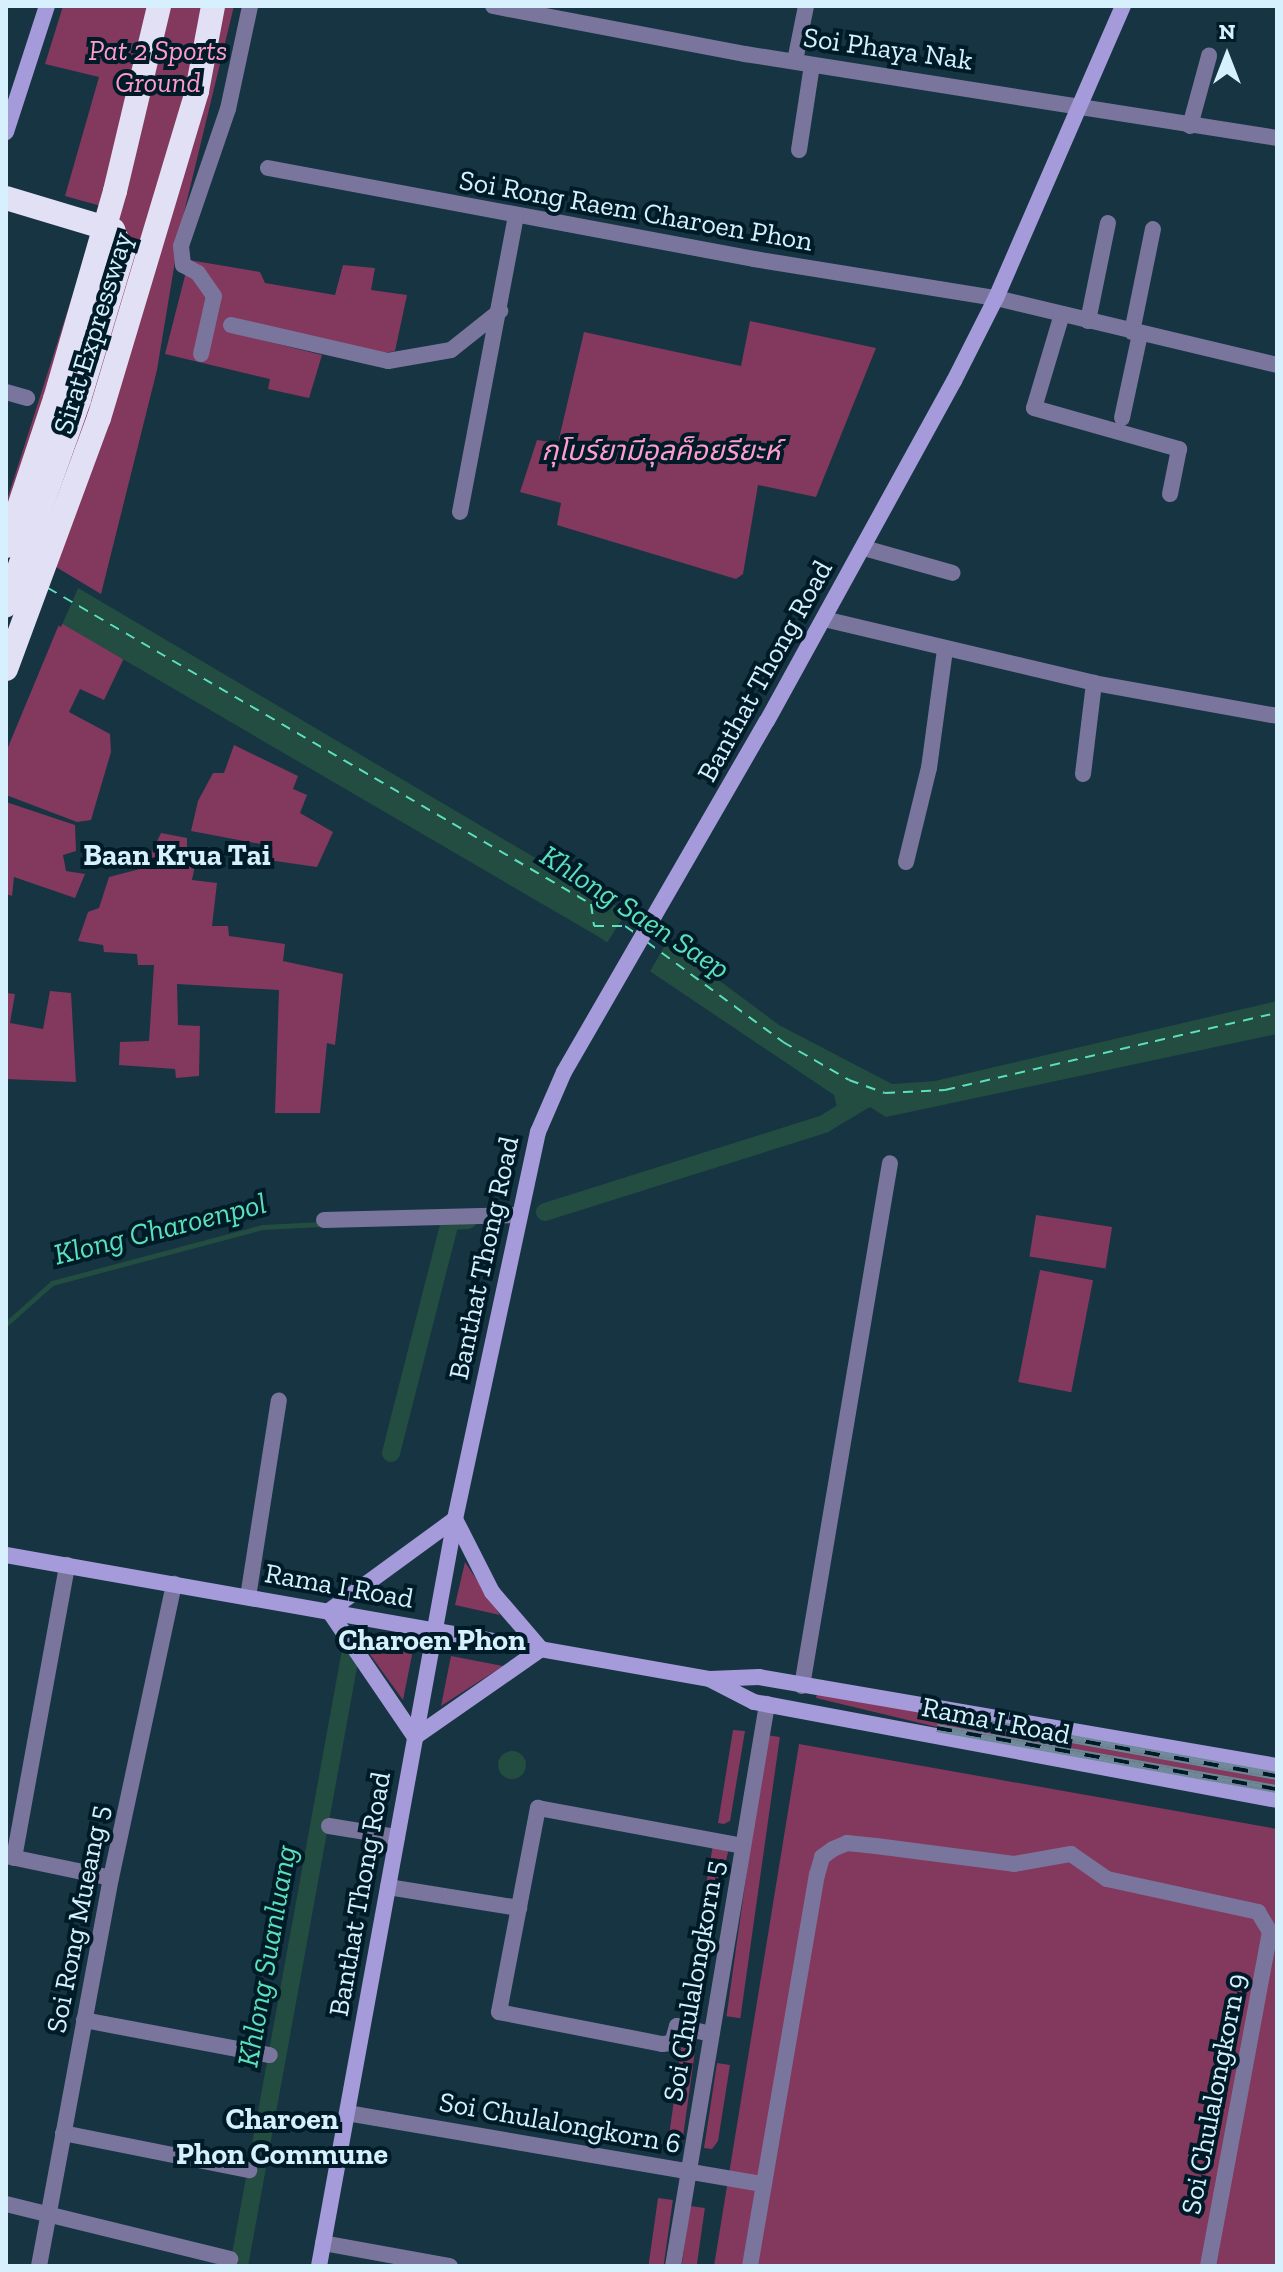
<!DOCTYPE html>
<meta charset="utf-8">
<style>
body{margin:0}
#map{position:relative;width:1283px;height:2272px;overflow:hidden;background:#163442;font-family:"Zilla Slab","Noto Sans Thai",serif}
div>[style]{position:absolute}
.green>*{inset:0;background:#83385e;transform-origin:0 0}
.water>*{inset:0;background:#224d40}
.round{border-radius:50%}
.pier>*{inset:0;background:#163442}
.stream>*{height:5px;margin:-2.5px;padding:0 2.5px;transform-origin:2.5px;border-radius:2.5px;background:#224d40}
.canal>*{height:18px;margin:-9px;padding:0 9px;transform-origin:9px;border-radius:9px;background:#224d40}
.ferry>*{height:2px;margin-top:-1px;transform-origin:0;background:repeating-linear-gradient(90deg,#5be1ba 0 10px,transparent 0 18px)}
.minor>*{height:16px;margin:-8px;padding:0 8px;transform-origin:8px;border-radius:8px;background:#7a759c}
.secondary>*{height:16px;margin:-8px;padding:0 8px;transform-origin:8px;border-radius:8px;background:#a59bda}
.motorway>*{height:24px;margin:-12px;padding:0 12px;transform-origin:12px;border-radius:12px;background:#e2e0f4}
.rail>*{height:8px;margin-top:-4px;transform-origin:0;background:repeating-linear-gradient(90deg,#001b28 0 15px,#6d8997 0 30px);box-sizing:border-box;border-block:2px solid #6d8997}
.motorway-bridge>*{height:24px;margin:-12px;padding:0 12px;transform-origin:12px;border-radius:12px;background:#e2e0f4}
span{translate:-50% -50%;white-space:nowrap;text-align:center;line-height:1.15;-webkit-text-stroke:8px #001b28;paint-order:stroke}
.street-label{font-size:28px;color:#d6f0fd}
.park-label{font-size:28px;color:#ff9cca;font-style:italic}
.neighbourhood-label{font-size:30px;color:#d6f0fd;font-weight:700}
.water-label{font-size:30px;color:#5be1ba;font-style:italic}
.frame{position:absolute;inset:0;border:8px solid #d6f0fd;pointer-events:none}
.north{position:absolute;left:1187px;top:16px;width:80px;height:80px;-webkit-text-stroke:6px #001b28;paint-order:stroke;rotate:0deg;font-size:22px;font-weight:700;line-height:32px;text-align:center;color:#d6f0fd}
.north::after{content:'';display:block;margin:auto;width:28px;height:36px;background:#d6f0fd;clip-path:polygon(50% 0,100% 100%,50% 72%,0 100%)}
</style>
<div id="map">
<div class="green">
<div style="clip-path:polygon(63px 6px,234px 6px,181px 225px,157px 370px,101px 594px,6px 537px,6px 503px,101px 206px,65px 196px,99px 77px,45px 64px)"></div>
<div style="clip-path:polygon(189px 260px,260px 272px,265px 283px,335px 295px,343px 265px,375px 268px,371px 290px,407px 295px,395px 351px,379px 354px,226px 331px,322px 355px,309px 398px,268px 389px,270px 379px,165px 354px)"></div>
<div style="clip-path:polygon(750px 321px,876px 348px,816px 497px,758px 485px,743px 574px,736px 579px,557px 525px,561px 503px,520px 492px,537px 440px,558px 443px,584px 332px,741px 366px)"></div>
<div style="clip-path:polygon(60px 622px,124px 658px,104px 700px,80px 689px,69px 712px,110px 734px,111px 752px,91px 820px,77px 822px,6px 795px,6px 752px)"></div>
<div style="clip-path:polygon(234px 745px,298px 776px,293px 789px,307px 795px,300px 813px,333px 832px,317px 867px,261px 859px,266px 845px,191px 831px,198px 801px,213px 773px,224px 773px)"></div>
<div style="clip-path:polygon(6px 802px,75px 825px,76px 851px,63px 855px,66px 871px,85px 874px,75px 898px,14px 877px,12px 896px,6px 894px)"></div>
<div style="clip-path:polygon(161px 833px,187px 838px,187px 847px,198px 851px,192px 880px,217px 883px,212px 926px,228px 926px,229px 936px,285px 944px,283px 961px,343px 974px,335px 1045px,327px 1043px,320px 1113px,275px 1113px,279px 990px,177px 984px,178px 1025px,200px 1026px,199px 1076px,176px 1078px,175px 1069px,119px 1065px,120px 1042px,149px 1041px,154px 965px,138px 965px,137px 954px,104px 952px,103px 945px,78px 941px,88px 912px,99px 908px,109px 877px,144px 868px)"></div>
<div style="clip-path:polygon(50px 991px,71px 993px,76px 1082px,6px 1079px,6px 993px,15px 994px,10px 1023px,43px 1029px)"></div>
<div style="left:1036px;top:1215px;width:77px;height:42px;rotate:9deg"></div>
<div style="left:1040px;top:1270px;width:54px;height:114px;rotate:11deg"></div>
<div style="clip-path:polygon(465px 1562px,500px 1615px,455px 1605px)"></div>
<div style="clip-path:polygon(356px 1635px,414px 1645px,403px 1700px,379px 1667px)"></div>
<div style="clip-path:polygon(451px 1656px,503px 1666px,441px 1706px)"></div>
<div style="clip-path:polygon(817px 1694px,1277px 1773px,1277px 1794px,1041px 1752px,816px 1698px)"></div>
<div style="clip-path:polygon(733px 1730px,745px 1731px,730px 1821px,724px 1824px,718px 1823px)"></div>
<div style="left:766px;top:1735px;width:14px;height:284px;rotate:8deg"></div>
<div style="clip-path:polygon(799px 1744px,1277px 1829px,1277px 2266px,714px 2266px)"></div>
<div style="clip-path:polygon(713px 1845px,729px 1848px,713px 1915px,701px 1913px)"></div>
<div style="clip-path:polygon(693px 1956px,703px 1958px,700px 2022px,684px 2018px)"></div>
<div style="left:683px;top:2036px;width:14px;height:105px;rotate:8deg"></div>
<div style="clip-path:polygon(717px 2063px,730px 2065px,718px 2141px,712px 2149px,704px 2148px)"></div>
<div style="left:658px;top:2198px;width:15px;height:69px;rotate:8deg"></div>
<div style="left:690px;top:2206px;width:15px;height:61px;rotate:8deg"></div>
</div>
<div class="water">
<div style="clip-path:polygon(46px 569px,627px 912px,779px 1025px,892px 1084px,935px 1081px,1277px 1001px,1277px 1034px,886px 1117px,870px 1107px,841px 1124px,834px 1095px,599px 937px,6px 591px)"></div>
<div class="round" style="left:498px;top:1751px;width:28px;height:28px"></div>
</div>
<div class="pier">
<div style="clip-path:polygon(6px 540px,80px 584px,61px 627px,6px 595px)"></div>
<div style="clip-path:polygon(629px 908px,668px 940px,648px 975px,605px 946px)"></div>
</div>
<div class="stream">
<div style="left:6px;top:1324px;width:62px;rotate:-41.7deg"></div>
<div style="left:52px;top:1283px;width:217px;rotate:-14.9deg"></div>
<div style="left:262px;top:1227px;width:59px;rotate:-2.9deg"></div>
</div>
<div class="canal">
<div style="left:545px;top:1212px;width:293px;rotate:-17.5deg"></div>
<div style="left:824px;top:1124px;width:42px;rotate:-31.4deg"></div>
<div style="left:391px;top:1453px;width:239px;rotate:-75.7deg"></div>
<div style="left:450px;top:1221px;width:18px;rotate:-3deg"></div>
<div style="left:239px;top:2266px;width:620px;rotate:-79.69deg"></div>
</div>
<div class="ferry">
<div style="left:48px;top:588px;width:628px;rotate:30.2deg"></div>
<div style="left:591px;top:904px;width:22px;rotate:82deg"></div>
<div style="left:594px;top:926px;width:31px"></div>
<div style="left:625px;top:926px;width:12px;rotate:35deg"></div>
<div style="left:647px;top:942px;width:169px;rotate:36.3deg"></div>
<div style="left:783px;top:1042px;width:76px;rotate:29.9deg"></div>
<div style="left:849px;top:1080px;width:38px;rotate:20deg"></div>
<div style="left:885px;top:1093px;width:60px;rotate:-2.9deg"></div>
<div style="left:945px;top:1090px;width:341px;rotate:-13.1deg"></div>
</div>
<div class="minor">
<div style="left:493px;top:6px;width:257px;rotate:10.8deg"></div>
<div style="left:745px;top:54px;width:539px;rotate:8.97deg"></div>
<div style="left:795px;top:61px;width:56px;rotate:-78.7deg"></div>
<div style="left:1190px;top:126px;width:73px;rotate:-74.8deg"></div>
<div style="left:799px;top:150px;width:86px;rotate:-81.3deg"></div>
<div style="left:268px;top:168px;width:494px;rotate:10.6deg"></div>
<div style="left:754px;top:259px;width:245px;rotate:9.2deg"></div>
<div style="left:996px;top:298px;width:289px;rotate:13.4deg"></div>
<div style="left:1062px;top:314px;width:98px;rotate:106.6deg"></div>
<div style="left:1034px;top:408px;width:151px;rotate:15.8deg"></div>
<div style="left:1179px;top:449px;width:46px;rotate:101.3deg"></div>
<div style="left:1088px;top:321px;width:100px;rotate:-78.5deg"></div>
<div style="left:231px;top:325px;width:161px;rotate:12.9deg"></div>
<div style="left:388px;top:361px;width:64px;rotate:-9.9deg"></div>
<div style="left:451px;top:350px;width:63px;rotate:-38.5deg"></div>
<div style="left:1132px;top:332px;width:105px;rotate:-78.5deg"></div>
<div style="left:201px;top:354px;width:59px;rotate:-77.4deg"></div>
<div style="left:214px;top:296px;width:28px;rotate:-125deg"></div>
<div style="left:198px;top:273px;width:17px;rotate:-152deg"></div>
<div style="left:183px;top:265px;width:19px;rotate:-96deg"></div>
<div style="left:181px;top:246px;width:145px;rotate:-71.1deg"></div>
<div style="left:228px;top:109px;width:105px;rotate:-77.9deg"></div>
<div style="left:6px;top:392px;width:22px;rotate:16deg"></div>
<div style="left:1122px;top:418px;width:86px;rotate:-77.9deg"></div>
<div style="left:460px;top:512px;width:301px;rotate:-79.3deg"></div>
<div style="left:864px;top:548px;width:92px;rotate:15.7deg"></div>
<div style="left:824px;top:619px;width:277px;rotate:13.3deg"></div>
<div style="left:1094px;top:683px;width:186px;rotate:10.2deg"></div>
<div style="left:1083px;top:774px;width:92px;rotate:-83.1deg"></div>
<div style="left:906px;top:862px;width:97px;rotate:-76.3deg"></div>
<div style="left:929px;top:768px;width:120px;rotate:-82.3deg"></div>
<div style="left:324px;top:1220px;width:192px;rotate:-1.5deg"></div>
<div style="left:248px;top:1597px;width:199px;rotate:-81.1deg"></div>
<div style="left:802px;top:1686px;width:530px;rotate:-80.45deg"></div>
<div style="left:329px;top:1826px;width:69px;rotate:9.2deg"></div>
<div style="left:6px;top:1856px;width:107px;rotate:11.8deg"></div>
<div style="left:14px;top:1858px;width:298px;rotate:-79.7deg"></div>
<div style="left:388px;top:1887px;width:133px;rotate:9.1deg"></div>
<div style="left:84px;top:2020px;width:189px;rotate:10.7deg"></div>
<div style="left:711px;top:2034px;width:35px;rotate:-167deg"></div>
<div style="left:677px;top:2026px;width:18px;rotate:106deg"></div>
<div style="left:672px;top:2043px;width:10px;rotate:174deg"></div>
<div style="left:662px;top:2044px;width:166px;rotate:-168.9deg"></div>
<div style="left:499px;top:2012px;width:208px;rotate:-79.2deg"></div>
<div style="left:538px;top:1808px;width:208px;rotate:10.5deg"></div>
<div style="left:347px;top:2113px;width:423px;rotate:9.7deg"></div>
<div style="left:63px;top:2133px;width:190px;rotate:11.3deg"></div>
<div style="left:6px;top:2204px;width:231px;rotate:13.8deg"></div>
<div style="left:323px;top:2243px;width:129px;rotate:10.3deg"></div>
<div style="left:39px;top:2266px;width:395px;rotate:-79.5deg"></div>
<div style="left:111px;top:1878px;width:301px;rotate:-77.9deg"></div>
<div style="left:673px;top:2266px;width:570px;rotate:-80.5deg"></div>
<div style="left:750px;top:2266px;width:397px;rotate:-80.3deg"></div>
<div style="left:817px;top:1875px;width:19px;rotate:-74deg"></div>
<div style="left:822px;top:1857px;width:14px;rotate:-36deg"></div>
<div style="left:833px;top:1849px;width:15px;rotate:-23deg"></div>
<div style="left:847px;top:1843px;width:29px;rotate:6deg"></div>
<div style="left:876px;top:1846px;width:139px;rotate:7.4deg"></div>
<div style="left:1014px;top:1864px;width:58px;rotate:-10deg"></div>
<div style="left:1071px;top:1854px;width:44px;rotate:34.8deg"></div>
<div style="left:1107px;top:1879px;width:155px;rotate:12.3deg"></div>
<div style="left:1258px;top:1912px;width:23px;rotate:59deg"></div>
<div style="left:1270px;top:1932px;width:7px;rotate:8deg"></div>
<div style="left:1208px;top:2266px;width:340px;rotate:-79.5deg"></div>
</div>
<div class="secondary">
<div style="left:6px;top:132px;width:133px;rotate:-72deg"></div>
<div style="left:455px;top:1519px;width:82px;rotate:63.1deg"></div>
<div style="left:492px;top:1592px;width:75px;rotate:49.3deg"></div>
<div style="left:6px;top:1555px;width:715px;rotate:9.99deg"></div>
<div style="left:710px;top:1679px;width:49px;rotate:-2.3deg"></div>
<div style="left:759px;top:1677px;width:526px;rotate:9.75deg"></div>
<div style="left:329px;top:1611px;width:156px;rotate:-36.1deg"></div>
<div style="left:329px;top:1611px;width:153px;rotate:55.7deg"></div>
<div style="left:711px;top:1680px;width:48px;rotate:27.1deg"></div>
<div style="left:754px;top:1702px;width:532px;rotate:10.61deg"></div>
<div style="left:415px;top:1737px;width:154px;rotate:-34.9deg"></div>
<div style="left:319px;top:2266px;width:759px;rotate:-79.68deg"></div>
<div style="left:455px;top:1519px;width:396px;rotate:-77.9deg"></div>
<div style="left:538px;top:1132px;width:65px;rotate:-66.6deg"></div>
<div style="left:564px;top:1072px;width:405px;rotate:-60deg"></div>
<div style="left:767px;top:721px;width:388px;rotate:-61.2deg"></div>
<div style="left:954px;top:381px;width:93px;rotate:-63.2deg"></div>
<div style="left:996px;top:298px;width:318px;rotate:-66.5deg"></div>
</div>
<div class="motorway">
<div style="left:6px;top:198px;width:112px;rotate:16.7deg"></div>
<div style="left:113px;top:230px;width:25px;rotate:67deg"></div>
<div style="left:123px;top:253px;width:153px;rotate:106.7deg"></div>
<div style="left:79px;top:400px;width:218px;rotate:109.6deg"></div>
<div style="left:6px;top:669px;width:268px;rotate:-69.7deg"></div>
<div style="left:99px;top:418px;width:341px;rotate:-73.3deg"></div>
<div style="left:197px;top:91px;width:86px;rotate:-79.3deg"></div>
</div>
<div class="rail">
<div style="left:938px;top:1715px;width:344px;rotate:10.2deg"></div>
<div style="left:937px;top:1728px;width:345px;rotate:10.2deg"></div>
</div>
<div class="motorway-bridge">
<div style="left:6px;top:546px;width:155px;rotate:-71.6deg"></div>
<div style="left:55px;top:399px;width:216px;rotate:-73.9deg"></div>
<div style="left:115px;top:191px;width:190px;rotate:-76.6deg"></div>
</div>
<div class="street-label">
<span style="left:888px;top:49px;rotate:8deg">Soi Phaya Nak</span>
<span style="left:636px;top:211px;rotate:10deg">Soi Rong Raem Charoen Phon</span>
<span style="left:93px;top:333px;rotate:-73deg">Sirat Expressway</span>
<span style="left:765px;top:671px;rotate:-61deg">Banthat Thong Road</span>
<span style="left:484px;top:1258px;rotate:-78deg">Banthat Thong Road</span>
<span style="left:339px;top:1586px;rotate:10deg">Rama I Road</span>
<span style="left:996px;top:1721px;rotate:11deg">Rama I Road</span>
<span style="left:360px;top:1894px;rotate:-80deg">Banthat Thong Road</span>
<span style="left:78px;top:1919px;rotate:-79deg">Soi Rong Mueang 5</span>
<span style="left:694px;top:1981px;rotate:-80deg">Soi Chulalongkorn 5</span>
<span style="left:1214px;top:2094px;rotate:-79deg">Soi Chulalongkorn 9</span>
<span style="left:560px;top:2123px;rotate:10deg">Soi Chulalongkorn 6</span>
</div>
<div class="park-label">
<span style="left:158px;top:67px">Pat 2 Sports<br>Ground</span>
<span style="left:661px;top:451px">กุโบร์ยามีอุลค็อยรียะห์</span>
</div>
<div class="neighbourhood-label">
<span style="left:177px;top:855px">Baan Krua Tai</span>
<span style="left:432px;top:1640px">Charoen Phon</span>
<span style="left:282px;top:2136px">Charoen<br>Phon Commune</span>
</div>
<div class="water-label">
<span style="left:635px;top:912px;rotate:33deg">Khlong Saen Saep</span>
<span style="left:160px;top:1229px;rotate:-14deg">Klong Charoenpol</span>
<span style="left:267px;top:1956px;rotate:-80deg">Khlong Suanluang</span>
</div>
<div class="frame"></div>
<div class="north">N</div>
</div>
